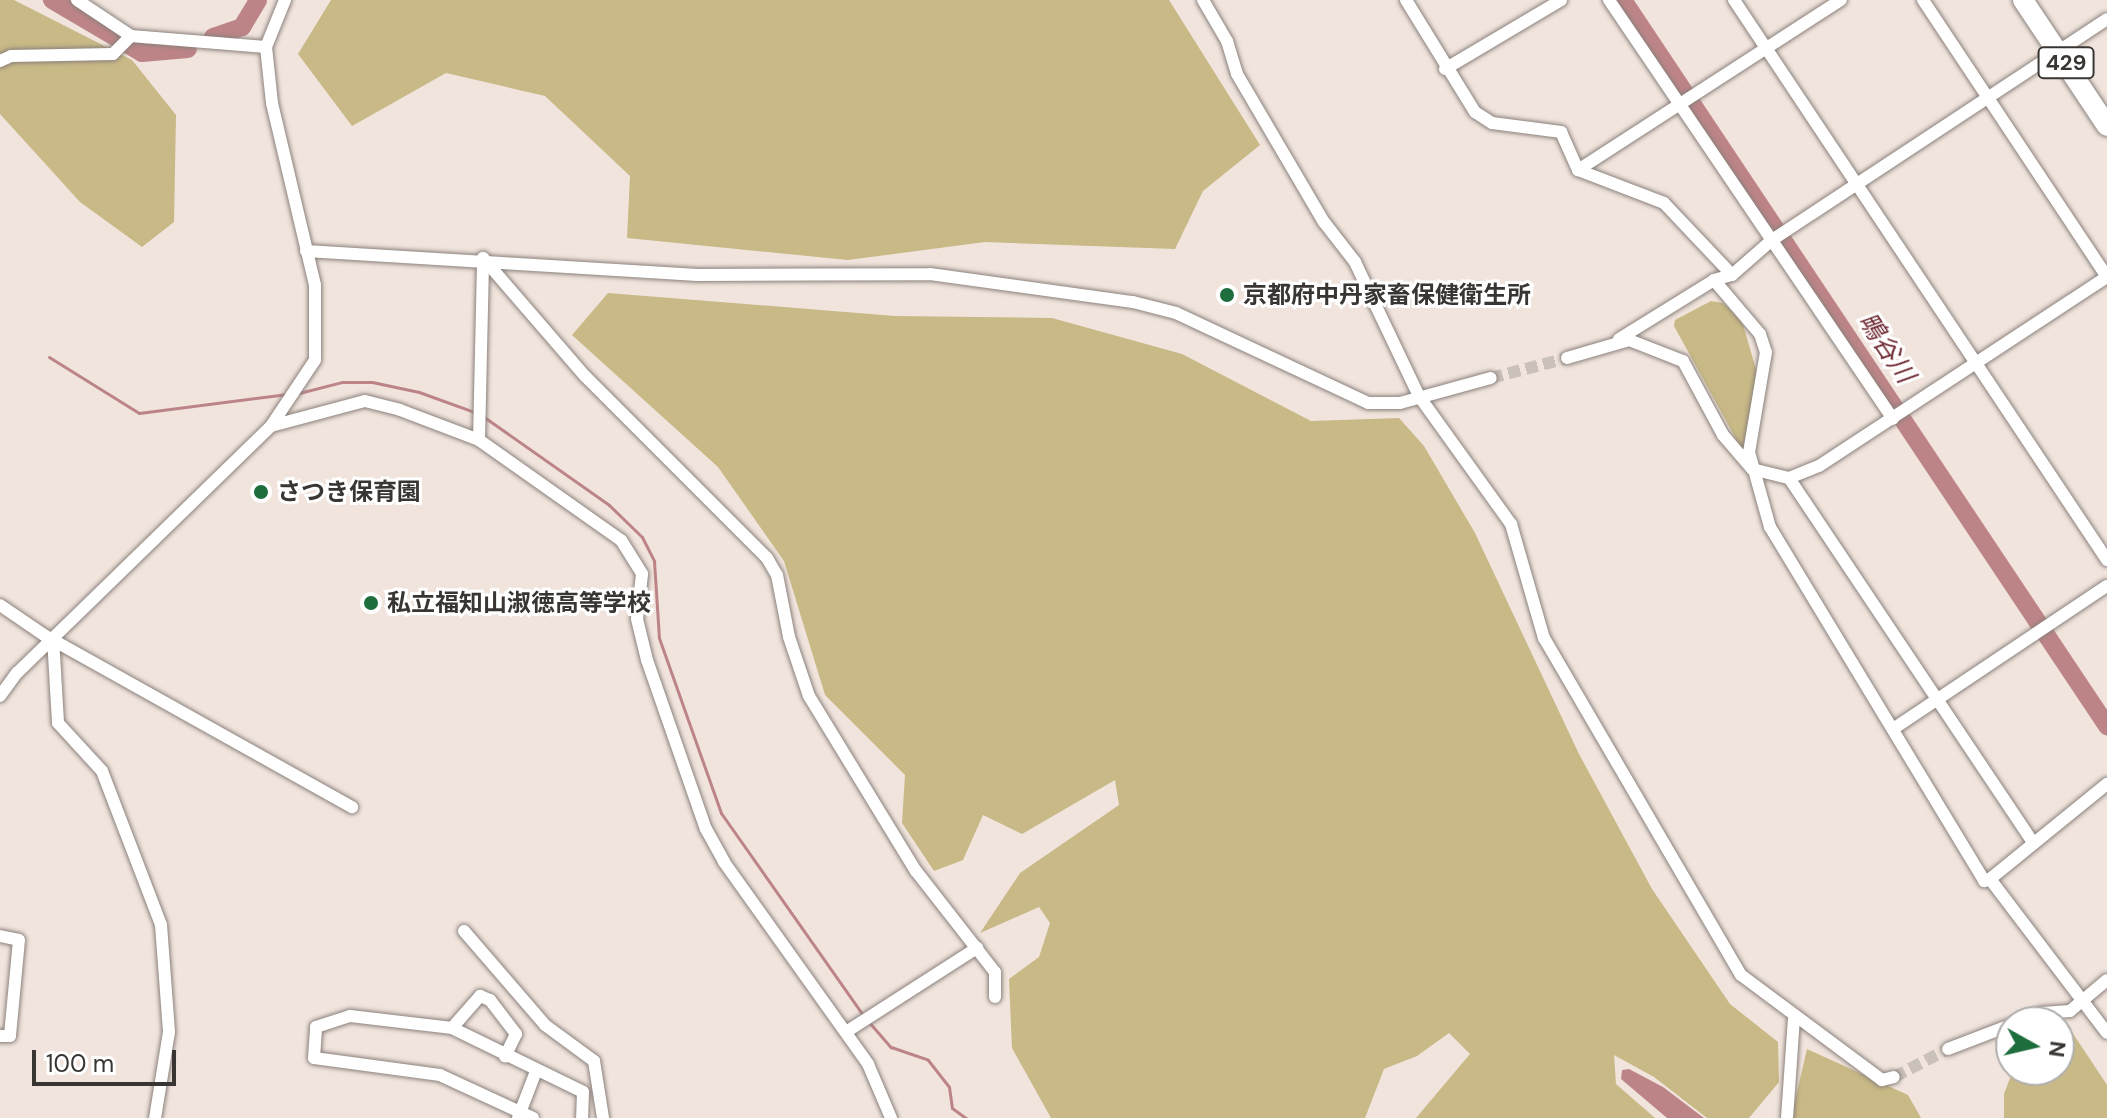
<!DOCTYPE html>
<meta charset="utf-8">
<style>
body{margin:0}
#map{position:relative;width:2107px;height:1118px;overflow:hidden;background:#f0e4dd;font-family:"DM Sans","Noto Sans JP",sans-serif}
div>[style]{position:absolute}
.forest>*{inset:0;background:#c8b986}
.water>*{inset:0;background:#bd8488}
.stream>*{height:3px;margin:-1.5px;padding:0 1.5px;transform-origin:1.5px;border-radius:1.5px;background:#bd8488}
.river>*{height:18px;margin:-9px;padding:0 9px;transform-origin:9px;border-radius:9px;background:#bd8488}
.minor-tunnel>*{height:12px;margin-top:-6px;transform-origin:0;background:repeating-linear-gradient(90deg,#cbc1bb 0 12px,transparent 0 18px)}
.roads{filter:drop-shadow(0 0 2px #8b817b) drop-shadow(0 0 2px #8b817b)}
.minor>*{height:12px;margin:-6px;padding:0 6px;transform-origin:6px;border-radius:6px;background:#fff}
.highway>*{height:20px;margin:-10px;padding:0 10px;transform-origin:10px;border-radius:10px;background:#fff}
.dots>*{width:22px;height:22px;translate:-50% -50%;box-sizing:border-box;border:4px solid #fff;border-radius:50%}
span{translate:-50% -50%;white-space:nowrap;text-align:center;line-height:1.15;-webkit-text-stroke:6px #fff;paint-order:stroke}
.shield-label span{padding:2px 6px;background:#fff;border:2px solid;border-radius:6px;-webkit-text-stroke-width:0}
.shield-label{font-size:22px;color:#393532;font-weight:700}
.poi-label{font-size:24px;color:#393532;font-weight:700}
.left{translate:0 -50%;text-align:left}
.water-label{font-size:26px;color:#712b34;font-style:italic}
.north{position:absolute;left:1995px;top:1006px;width:80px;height:80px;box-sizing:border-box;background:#fff;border:2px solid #b0aead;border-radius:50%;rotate:98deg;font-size:22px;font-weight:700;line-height:32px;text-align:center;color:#393532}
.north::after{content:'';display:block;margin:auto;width:28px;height:36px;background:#1d6d3d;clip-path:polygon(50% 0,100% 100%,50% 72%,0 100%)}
.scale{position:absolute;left:32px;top:1050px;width:144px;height:36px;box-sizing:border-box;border:4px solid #393532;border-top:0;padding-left:10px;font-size:24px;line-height:28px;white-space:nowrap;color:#393532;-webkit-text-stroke:6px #fff;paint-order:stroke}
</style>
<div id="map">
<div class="forest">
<div style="clip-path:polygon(0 0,14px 0,132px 60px,176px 115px,174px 222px,142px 247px,80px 202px,0 114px)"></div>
<div style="clip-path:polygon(331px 0,1169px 0,1260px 145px,1203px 191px,1175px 249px,985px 242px,848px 260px,627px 238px,630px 176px,545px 96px,446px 73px,352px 126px,298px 54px)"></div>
<div style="clip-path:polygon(608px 293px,895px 316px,1052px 318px,1182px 354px,1311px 421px,1399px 418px,1424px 446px,1475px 533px,1579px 754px,1652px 889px,1730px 1004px,1778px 1042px,1779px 1082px,1749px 1118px,1707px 1118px,1654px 1077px,1614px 1055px,1616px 1084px,1655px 1118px,1416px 1118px,1470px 1054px,1449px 1033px,1417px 1056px,1384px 1069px,1365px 1118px,1051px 1118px,1012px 1048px,1009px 979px,1039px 957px,1050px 923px,1039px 907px,980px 933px,1020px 873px,1119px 805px,1115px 780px,1022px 834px,983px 815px,963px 860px,934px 871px,902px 823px,905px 775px,825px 695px,784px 561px,718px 467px,572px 335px)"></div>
<div style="clip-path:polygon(1711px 301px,1723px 303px,1742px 321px,1760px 383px,1746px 447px,1741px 448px,1674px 326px,1675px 320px)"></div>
<div style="clip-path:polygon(2059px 1028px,2070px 1029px,2107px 1085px,2107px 1118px,2004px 1118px,2004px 1094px,2013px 1070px,2059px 1070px)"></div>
<div style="clip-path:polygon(1807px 1049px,1908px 1095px,1921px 1118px,1791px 1118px)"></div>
</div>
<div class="water">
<div style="clip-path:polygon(1629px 1069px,1663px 1087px,1704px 1118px,1667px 1118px,1621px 1079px,1622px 1070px)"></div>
</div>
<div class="stream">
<div style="left:49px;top:357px;width:106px;rotate:31.9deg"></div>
<div style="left:139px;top:413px;width:150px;rotate:-7.3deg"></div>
<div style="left:299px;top:393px;width:44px;rotate:-14.3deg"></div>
<div style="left:342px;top:382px;width:30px"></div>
<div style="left:372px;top:382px;width:48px;rotate:12deg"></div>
<div style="left:419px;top:392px;width:62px;rotate:19.9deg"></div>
<div style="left:484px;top:417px;width:153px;rotate:35.1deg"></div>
<div style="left:609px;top:505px;width:46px;rotate:44.1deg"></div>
<div style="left:642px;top:537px;width:27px;rotate:63deg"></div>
<div style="left:654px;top:561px;width:77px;rotate:86.3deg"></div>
<div style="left:659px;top:638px;width:186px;rotate:70.5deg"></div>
<div style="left:721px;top:813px;width:247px;rotate:54.9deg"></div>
<div style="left:868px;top:1021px;width:35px;rotate:49deg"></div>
<div style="left:891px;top:1047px;width:39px;rotate:19deg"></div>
<div style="left:928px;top:1060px;width:34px;rotate:52deg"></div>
<div style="left:949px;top:1087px;width:21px;rotate:82deg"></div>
<div style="left:952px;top:1108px;width:17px;rotate:36deg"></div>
</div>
<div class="river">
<div style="left:52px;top:0;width:104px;rotate:30.5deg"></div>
<div style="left:142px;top:53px;width:46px;rotate:-5deg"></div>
<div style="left:1623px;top:0;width:873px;rotate:56.31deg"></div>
<div style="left:213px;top:37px;width:31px;rotate:-19deg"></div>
<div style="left:242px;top:27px;width:31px;rotate:-59deg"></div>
</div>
<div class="minor-tunnel">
<div style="left:1491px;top:378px;width:79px;rotate:-14.7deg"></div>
<div style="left:1894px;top:1077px;width:61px;rotate:-27.4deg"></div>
</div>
<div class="roads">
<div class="minor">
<div style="left:77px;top:0;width:65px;rotate:33.7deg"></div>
<div style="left:131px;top:36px;width:135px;rotate:4.7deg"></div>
<div style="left:1203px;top:0;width:48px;rotate:59.7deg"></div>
<div style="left:1227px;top:41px;width:34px;rotate:73deg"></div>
<div style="left:1237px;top:74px;width:172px;rotate:59.6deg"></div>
<div style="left:1324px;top:222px;width:51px;rotate:52.2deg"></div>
<div style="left:1355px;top:262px;width:148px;rotate:64.5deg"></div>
<div style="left:1419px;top:396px;width:158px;rotate:54.3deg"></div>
<div style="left:1511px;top:524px;width:119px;rotate:73.9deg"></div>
<div style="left:1544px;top:638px;width:390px;rotate:59.7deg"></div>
<div style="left:1741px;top:975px;width:176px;rotate:36.7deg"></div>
<div style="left:1882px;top:1080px;width:12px;rotate:-14deg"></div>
<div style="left:1406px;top:0;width:132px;rotate:58.4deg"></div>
<div style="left:1475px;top:112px;width:20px;rotate:33deg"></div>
<div style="left:1492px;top:123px;width:70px;rotate:7.4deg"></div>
<div style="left:1561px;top:132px;width:42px;rotate:65.9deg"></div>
<div style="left:1578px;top:170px;width:92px;rotate:21deg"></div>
<div style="left:1664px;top:203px;width:99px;rotate:46.6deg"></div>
<div style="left:1609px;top:0;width:506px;rotate:55.87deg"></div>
<div style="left:1734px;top:0;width:673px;rotate:56.33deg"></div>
<div style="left:1923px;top:0;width:333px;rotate:56.4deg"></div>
<div style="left:0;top:61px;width:12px;rotate:-24deg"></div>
<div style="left:11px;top:56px;width:102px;rotate:-1.1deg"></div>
<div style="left:113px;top:54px;width:25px;rotate:-45deg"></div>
<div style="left:1445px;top:69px;width:135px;rotate:-30.7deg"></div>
<div style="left:1578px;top:170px;width:313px;rotate:-32.9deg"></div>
<div style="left:306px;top:251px;width:392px;rotate:3.5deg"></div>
<div style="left:697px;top:275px;width:233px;rotate:-0.2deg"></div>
<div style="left:930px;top:274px;width:205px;rotate:7.9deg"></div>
<div style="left:1133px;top:302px;width:44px;rotate:14.3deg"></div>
<div style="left:1176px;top:313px;width:212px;rotate:25.1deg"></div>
<div style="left:1368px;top:403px;width:32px"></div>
<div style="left:1400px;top:403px;width:94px;rotate:-15.4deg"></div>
<div style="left:483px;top:258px;width:156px;rotate:49.2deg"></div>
<div style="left:585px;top:376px;width:257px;rotate:45deg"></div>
<div style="left:767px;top:558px;width:20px;rotate:60deg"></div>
<div style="left:777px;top:575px;width:63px;rotate:79deg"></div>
<div style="left:789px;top:637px;width:62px;rotate:71.3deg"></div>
<div style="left:809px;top:696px;width:205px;rotate:58.6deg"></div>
<div style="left:916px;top:871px;width:128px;rotate:52deg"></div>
<div style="left:995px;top:972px;width:25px;rotate:90deg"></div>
<div style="left:1714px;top:280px;width:71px;rotate:49.6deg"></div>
<div style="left:1760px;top:334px;width:19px;rotate:72deg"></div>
<div style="left:1766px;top:352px;width:101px;rotate:99.6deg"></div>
<div style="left:1749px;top:452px;width:78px;rotate:74.4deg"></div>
<div style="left:1770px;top:527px;width:414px;rotate:58.8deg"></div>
<div style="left:1984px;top:881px;width:6px;rotate:-18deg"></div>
<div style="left:1990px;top:879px;width:193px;rotate:52.8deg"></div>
<div style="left:1619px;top:339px;width:112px;rotate:-31.8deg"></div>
<div style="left:1714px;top:280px;width:19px;rotate:-16deg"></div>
<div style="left:1732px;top:275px;width:53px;rotate:-41.2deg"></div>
<div style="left:1772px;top:240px;width:401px;rotate:-33.4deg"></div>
<div style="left:1567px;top:358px;width:65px;rotate:-16.2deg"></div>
<div style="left:1629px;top:340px;width:58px;rotate:21.3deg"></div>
<div style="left:1683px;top:361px;width:84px;rotate:61.6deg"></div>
<div style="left:1723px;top:435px;width:45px;rotate:49.5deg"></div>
<div style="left:1752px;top:469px;width:38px;rotate:14deg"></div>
<div style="left:1789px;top:478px;width:32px;rotate:-22deg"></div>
<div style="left:1819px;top:466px;width:344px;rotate:-33.3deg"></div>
<div style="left:271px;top:426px;width:97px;rotate:-14.9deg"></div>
<div style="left:365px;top:401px;width:36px;rotate:14deg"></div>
<div style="left:400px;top:410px;width:85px;rotate:20.8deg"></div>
<div style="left:479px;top:440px;width:174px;rotate:35.2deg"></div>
<div style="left:621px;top:540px;width:40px;rotate:58deg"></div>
<div style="left:642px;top:574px;width:45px;rotate:96.3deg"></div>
<div style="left:637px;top:619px;width:42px;rotate:76.3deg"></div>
<div style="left:647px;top:660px;width:179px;rotate:70.8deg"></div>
<div style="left:706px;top:829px;width:38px;rotate:61deg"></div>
<div style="left:724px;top:862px;width:248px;rotate:54.5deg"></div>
<div style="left:868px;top:1064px;width:59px;rotate:66.9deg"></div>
<div style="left:479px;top:440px;width:182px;rotate:-88.7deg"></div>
<div style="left:1789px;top:478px;width:438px;rotate:56.2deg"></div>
<div style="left:0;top:605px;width:53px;rotate:34.3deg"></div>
<div style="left:44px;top:635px;width:353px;rotate:29.2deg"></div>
<div style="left:53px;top:638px;width:85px;rotate:86.6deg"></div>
<div style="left:58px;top:723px;width:65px;rotate:47.5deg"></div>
<div style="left:102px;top:771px;width:165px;rotate:69deg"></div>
<div style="left:161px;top:925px;width:107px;rotate:85.7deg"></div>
<div style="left:169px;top:1032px;width:87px;rotate:99.2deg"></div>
<div style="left:0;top:696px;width:29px;rotate:-54deg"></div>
<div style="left:17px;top:673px;width:354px;rotate:-44.2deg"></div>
<div style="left:271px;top:426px;width:79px;rotate:-56.3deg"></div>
<div style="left:315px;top:360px;width:75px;rotate:-90deg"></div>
<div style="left:315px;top:285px;width:187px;rotate:-103.3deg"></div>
<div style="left:272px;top:103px;width:56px;rotate:-96.1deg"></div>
<div style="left:266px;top:47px;width:51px;rotate:-68deg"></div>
<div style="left:1893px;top:729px;width:257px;rotate:-33.8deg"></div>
<div style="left:1990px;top:879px;width:151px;rotate:-39.1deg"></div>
<div style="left:464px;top:931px;width:124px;rotate:49.2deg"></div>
<div style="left:545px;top:1025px;width:61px;rotate:36.3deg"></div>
<div style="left:594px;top:1061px;width:58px;rotate:81deg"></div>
<div style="left:0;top:936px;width:19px;rotate:12deg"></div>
<div style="left:19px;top:940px;width:96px;rotate:95.4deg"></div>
<div style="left:10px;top:1036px;width:10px;rotate:180deg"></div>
<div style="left:2018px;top:1022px;width:26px;rotate:-21deg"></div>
<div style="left:2042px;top:1013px;width:28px;rotate:-4deg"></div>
<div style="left:2070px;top:1011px;width:48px;rotate:-40deg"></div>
<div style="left:452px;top:1028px;width:43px;rotate:-48.8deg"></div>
<div style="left:480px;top:996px;width:11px;rotate:22deg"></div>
<div style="left:490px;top:1000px;width:43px;rotate:52.6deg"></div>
<div style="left:516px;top:1034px;width:25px;rotate:116deg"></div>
<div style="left:846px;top:1032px;width:156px;rotate:-32.7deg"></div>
<div style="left:1948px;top:1049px;width:67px;rotate:-20.9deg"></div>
<div style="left:518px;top:1118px;width:50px;rotate:-69deg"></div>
<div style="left:533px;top:1118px;width:102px;rotate:-155.2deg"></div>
<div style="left:440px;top:1075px;width:127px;rotate:-172.3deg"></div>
<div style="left:314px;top:1058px;width:31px;rotate:-86deg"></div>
<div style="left:316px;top:1027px;width:36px;rotate:-18deg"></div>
<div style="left:350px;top:1016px;width:103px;rotate:6.7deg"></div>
<div style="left:452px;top:1028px;width:146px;rotate:26deg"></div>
<div style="left:583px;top:1092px;width:26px;rotate:92deg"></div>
<div style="left:1787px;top:1118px;width:99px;rotate:-86deg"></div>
</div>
<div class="highway">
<div style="left:2023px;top:0;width:151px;rotate:56.3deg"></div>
</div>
</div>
<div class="dots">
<div style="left:1227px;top:295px;background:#1d6d3d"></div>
<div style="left:261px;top:492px;background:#1d6d3d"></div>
<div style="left:371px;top:603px;background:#1d6d3d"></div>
</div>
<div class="shield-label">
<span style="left:2066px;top:63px">429</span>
</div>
<div class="poi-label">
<span class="left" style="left:1243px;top:295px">京都府中丹家畜保健衛生所</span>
<span class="left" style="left:277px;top:492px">さつき保育園</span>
<span class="left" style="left:387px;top:603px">私立福知山淑徳高等学校</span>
</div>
<div class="water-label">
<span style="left:1886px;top:348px;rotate:56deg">鴫谷川</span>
</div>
<div class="north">N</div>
<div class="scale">100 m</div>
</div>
